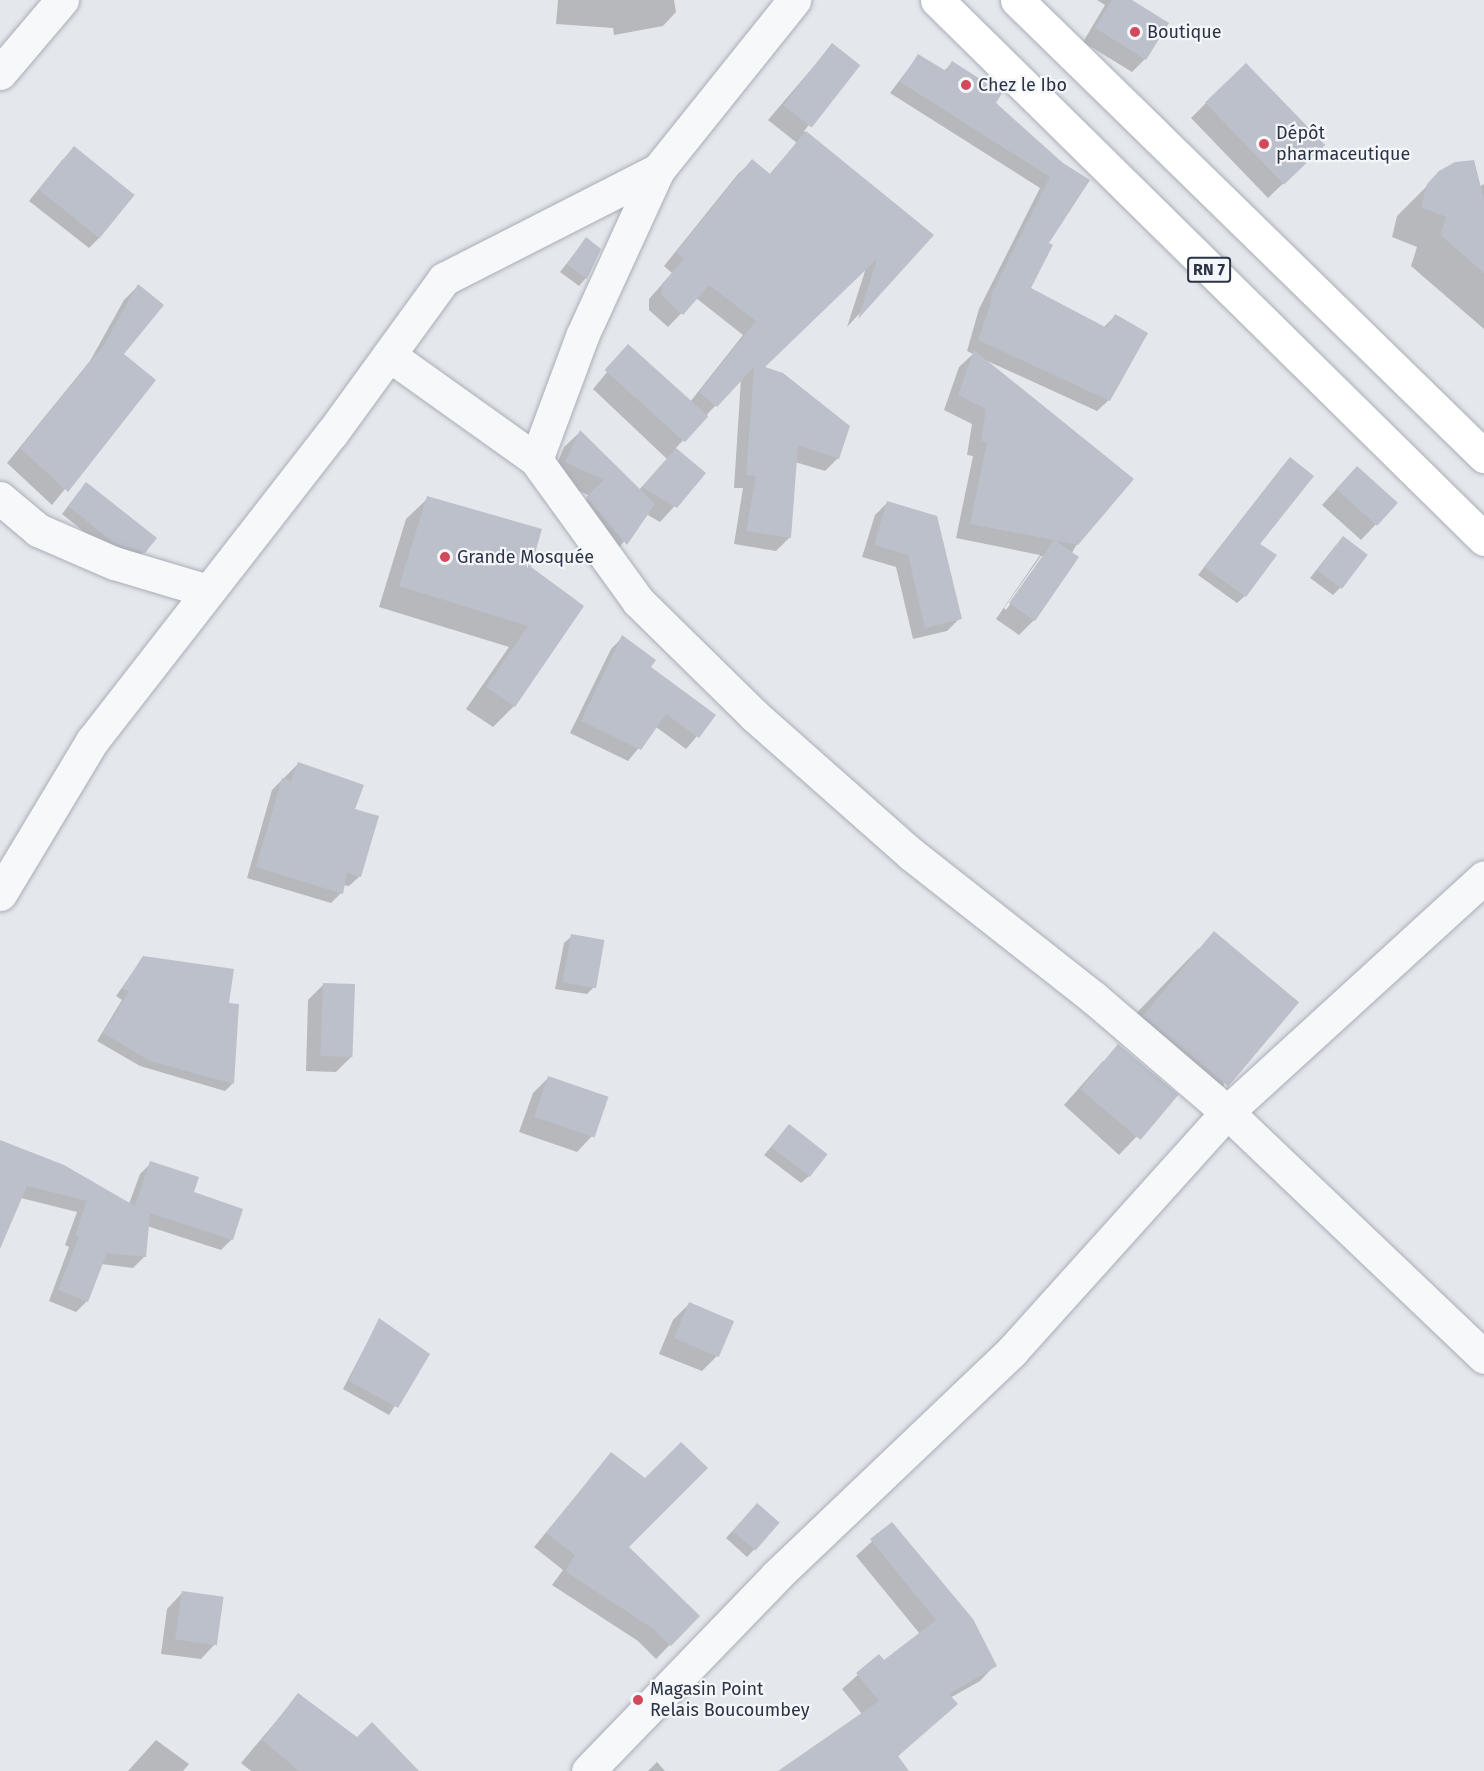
<!DOCTYPE html>
<meta charset="utf-8">
<style>
body{margin:0}
#map{position:relative;width:1484px;height:1771px;overflow:hidden;background:#e4e7ec;font-family:"Fira Sans",sans-serif}
div>[style]{position:absolute}
.shadow>*{inset:0;background:#0003}
.building>*{inset:0;background:#bbc0ca;transform-origin:0 0}
.roads{filter:drop-shadow(0 0 2px #a9aeb7) drop-shadow(0 0 2px #a9aeb7)}
.minor>*{height:33px;margin:-16.5px;padding:0 16.5px;transform-origin:16.5px;border-radius:16.5px;background:#f7f8fa}
.major>*{height:33px;margin:-16.5px;padding:0 16.5px;transform-origin:16.5px;border-radius:16.5px;background:#fff}
.dots>*{width:16px;height:16px;translate:-50% -50%;box-sizing:border-box;border:3px solid #f4f6f9;border-radius:50%}
span{translate:-50% -50%;white-space:nowrap;text-align:center;line-height:1.15;-webkit-text-stroke:4.5px #f4f6f9;paint-order:stroke}
.shield-label span{padding:2px 4px;background:#f4f6f9;border:2px solid;border-radius:4px;-webkit-text-stroke-width:0}
.shield-label{font-size:16px;color:#2b3445;font-weight:700}
.poi-label{font-size:18px;color:#2b3445}
.left{translate:0 -50%;text-align:left}
</style>
<div id="map">
<div class="shadow">
<div style="clip-path:polygon(558px 0,674px 0,676px 12px,663px 26px,614px 35px,613px 28px,556px 24px)"></div>
<div style="clip-path:polygon(1097px 0,1129px 0,1145px 59px,1132px 72px,1083px 42px,1105px 5px)"></div>
<div style="clip-path:polygon(832px 45px,858px 65px,804px 131px,932px 235px,847px 327px,866px 268px,763px 368px,838px 458px,825px 471px,795px 462px,790px 537px,776px 551px,734px 544px,743px 488px,734px 488px,741px 378px,675px 449px,704px 474px,660px 522px,646px 514px,610px 559px,572px 514px,590px 496px,551px 478px,564px 447px,580px 432px,639px 490px,667px 459px,593px 389px,628px 347px,690px 402px,743px 335px,696px 298px,668px 327px,649px 310px,649px 299px,672px 273px,664px 266px,738px 174px,752px 161px,769px 175px,797px 143px,768px 120px)"></div>
<div style="clip-path:polygon(evenodd,918px 56px,944px 71px,952px 63px,1062px 164px,1047px 244px,1029px 289px,1103px 328px,1115px 316px,1109px 400px,1097px 411px,983px 359px,1077px 544px,1034px 620px,1019px 635px,996px 619px,1040px 555px,956px 538px,973px 456px,967px 455px,972px 424px,944px 410px,959px 367px,973px 354px,967px 351px,979px 309px,1040px 188px,890px 93px,918px 56px,1041px 556px,1044px 556px,1006px 610px,1004px 608px,1041px 556px)"></div>
<div style="clip-path:polygon(1206px 103px,1308px 160px,1268px 198px,1191px 118px)"></div>
<div style="clip-path:polygon(63px 159px,99px 238px,89px 248px,29px 201px)"></div>
<div style="clip-path:polygon(1440px 173px,1479px 187px,1484px 184px,1484px 329px,1411px 266px,1417px 247px,1392px 237px,1397px 216px)"></div>
<div style="clip-path:polygon(586px 239px,586px 278px,579px 286px,560px 272px)"></div>
<div style="clip-path:polygon(138px 286px,122px 355px,154px 380px,52px 505px,7px 463px,90px 361px,124px 300px)"></div>
<div style="clip-path:polygon(1283px 466px,1245px 596px,1237px 603px,1198px 575px)"></div>
<div style="clip-path:polygon(1341px 484px,1396px 503px,1361px 540px,1322px 505px)"></div>
<div style="clip-path:polygon(79px 492px,144px 552px,136px 559px,107px 550px,62px 514px)"></div>
<div style="clip-path:polygon(428px 498px,582px 607px,514px 706px,493px 727px,466px 709px,509px 647px,379px 607px,406px 519px)"></div>
<div style="clip-path:polygon(888px 502px,960px 618px,947px 631px,913px 639px,896px 567px,862px 557px,875px 515px)"></div>
<div style="clip-path:polygon(1336px 545px,1340px 588px,1333px 595px,1310px 578px)"></div>
<div style="clip-path:polygon(623px 637px,649px 668px,714px 716px,686px 749px,656px 727px,628px 761px,570px 733px,611px 649px)"></div>
<div style="clip-path:polygon(298px 764px,353px 810px,360px 876px,349px 886px,343px 885px,341px 893px,331px 903px,247px 878px,272px 790px)"></div>
<div style="clip-path:polygon(572px 936px,594px 987px,587px 994px,555px 989px,564px 943px)"></div>
<div style="clip-path:polygon(1199px 948px,1224px 1085px,1209px 1099px,1124px 1026px)"></div>
<div style="clip-path:polygon(143px 958px,227px 1004px,238px 1005px,232px 1084px,225px 1091px,140px 1066px,97px 1041px,122px 1000px,116px 996px)"></div>
<div style="clip-path:polygon(323px 985px,351px 1057px,336px 1072px,306px 1071px,308px 1000px)"></div>
<div style="clip-path:polygon(1103px 1061px,1176px 1095px,1119px 1155px,1064px 1105px)"></div>
<div style="clip-path:polygon(548px 1078px,592px 1136px,577px 1152px,519px 1132px,533px 1093px)"></div>
<div style="clip-path:polygon(789px 1126px,809px 1176px,801px 1183px,764px 1155px)"></div>
<div style="clip-path:polygon(0 1143px,129px 1204px,140px 1174px,151px 1163px,192px 1193px,232px 1239px,221px 1250px,147px 1226px,144px 1257px,133px 1268px,101px 1264px,87px 1301px,76px 1312px,49px 1301px,69px 1247px,65px 1245px,77px 1212px,21px 1198px,0 1205px)"></div>
<div style="clip-path:polygon(689px 1304px,717px 1356px,702px 1371px,659px 1354px,673px 1320px)"></div>
<div style="clip-path:polygon(379px 1320px,428px 1355px,389px 1415px,343px 1389px)"></div>
<div style="clip-path:polygon(611px 1454px,627px 1547px,698px 1616px,656px 1659px,638px 1641px,552px 1585px,563px 1570px,534px 1547px)"></div>
<div style="clip-path:polygon(750px 1512px,778px 1524px,747px 1557px,726px 1538px)"></div>
<div style="clip-path:polygon(891px 1524px,995px 1665px,980px 1681px,950px 1698px,956px 1704px,897px 1757px,896px 1771px,780px 1771px,862px 1714px,842px 1689px,879px 1656px,883px 1662px,920px 1634px,856px 1556px)"></div>
<div style="clip-path:polygon(182px 1593px,216px 1643px,201px 1659px,161px 1654px,167px 1609px)"></div>
<div style="clip-path:polygon(298px 1695px,357px 1739px,417px 1771px,251px 1771px,241px 1763px)"></div>
<div style="clip-path:polygon(156px 1740px,189px 1764px,183px 1771px,128px 1771px)"></div>
<div style="clip-path:polygon(657px 1762px,665px 1771px,648px 1771px)"></div>
</div>
<div class="building">
<div style="clip-path:polygon(1112px 0,1132px 0,1169px 23px,1146px 60px,1095px 28px)"></div>
<div style="left:832px;top:43px;width:36px;height:79px;rotate:38deg"></div>
<div style="clip-path:polygon(918px 54px,946px 71px,952px 61px,1002px 93px,996px 103px,1063px 163px,1090px 180px,1049px 243px,1053px 245px,1031px 288px,1107px 328px,1115px 314px,1148px 333px,1110px 401px,978px 340px,992px 299px,990px 297px,1050px 177px,900px 82px)"></div>
<div style="left:1246px;top:63px;width:114px;height:57px;rotate:46deg"></div>
<div style="clip-path:polygon(806px 131px,934px 235px,858px 319px,877px 259px,765px 367px,783px 373px,850px 426px,839px 459px,798px 445px,791px 538px,746px 531px,756px 476px,746px 475px,754px 367px,717px 407px,699px 392px,756px 321px,709px 285px,683px 315px,662px 296px,662px 284px,684px 259px,676px 252px,752px 159px,770px 174px)"></div>
<div style="left:74px;top:146px;width:78px;height:56px;rotate:39deg"></div>
<div style="clip-path:polygon(1474px 160px,1484px 199px,1484px 273px,1440px 235px,1446px 217px,1421px 207px,1427px 184px,1439px 171px,1455px 162px)"></div>
<div style="clip-path:polygon(586px 237px,601px 249px,587px 279px,567px 264px)"></div>
<div style="clip-path:polygon(138px 284px,164px 305px,124px 354px,156px 380px,68px 492px,20px 448px,104px 345px)"></div>
<div style="left:628px;top:344px;width:108px;height:35px;rotate:42deg"></div>
<div style="clip-path:polygon(974px 350px,1134px 479px,1078px 545px,1056px 541px,1079px 557px,1035px 621px,1009px 603px,1054px 540px,970px 524px,987px 442px,981px 441px,986px 409px,958px 395px)"></div>
<div style="clip-path:polygon(580px 430px,655px 504px,627px 545px,586px 497px,604px 480px,565px 462px)"></div>
<div style="clip-path:polygon(676px 448px,706px 473px,677px 508px,642px 487px)"></div>
<div style="clip-path:polygon(1290px 457px,1314px 476px,1260px 544px,1277px 555px,1246px 597px,1204px 567px)"></div>
<div style="left:1357px;top:466px;width:55px;height:31px;rotate:42deg"></div>
<div style="clip-path:polygon(86px 482px,157px 538px,145px 553px,114px 543px,68px 506px)"></div>
<div style="clip-path:polygon(427px 496px,542px 529px,531px 567px,584px 606px,515px 707px,486px 687px,528px 626px,399px 586px)"></div>
<div style="clip-path:polygon(887px 501px,937px 516px,962px 619px,925px 628px,908px 555px,874px 545px)"></div>
<div style="left:1343px;top:536px;width:31px;height:43px;rotate:37deg"></div>
<div style="clip-path:polygon(622px 635px,656px 660px,651px 667px,716px 715px,699px 738px,666px 714px,641px 750px,581px 721px)"></div>
<div style="clip-path:polygon(298px 762px,364px 785px,355px 809px,379px 816px,361px 877px,347px 873px,343px 894px,256px 867px,282px 778px,291px 781px)"></div>
<div style="left:1214px;top:931px;width:111px;height:110px;rotate:40deg"></div>
<div style="left:571px;top:934px;width:34px;height:49px;rotate:10deg"></div>
<div style="clip-path:polygon(143px 956px,234px 969px,229px 1003px,239px 1004px,234px 1084px,150px 1061px,103px 1033px,129px 992px,122px 988px)"></div>
<div style="left:323px;top:983px;width:32px;height:73px;rotate:2deg"></div>
<div style="left:1118px;top:1044px;width:79px;height:59px;rotate:40deg"></div>
<div style="left:548px;top:1076px;width:64px;height:43px;rotate:19deg"></div>
<div style="left:789px;top:1124px;width:49px;height:29px;rotate:38deg"></div>
<div style="clip-path:polygon(0 1140px,64px 1165px,135px 1206px,150px 1161px,199px 1177px,194px 1192px,243px 1209px,233px 1240px,146px 1212px,150px 1214px,146px 1257px,107px 1253px,88px 1302px,58px 1290px,79px 1236px,75px 1235px,87px 1201px,27px 1186px,0 1249px)"></div>
<div style="left:689px;top:1302px;width:49px;height:39px;rotate:23deg"></div>
<div style="clip-path:polygon(379px 1318px,430px 1354px,398px 1408px,349px 1381px)"></div>
<div style="clip-path:polygon(681px 1442px,708px 1468px,629px 1547px,700px 1616px,671px 1646px,652px 1628px,565px 1571px,575px 1555px,546px 1533px,611px 1452px,645px 1478px)"></div>
<div style="left:757px;top:1503px;width:30px;height:37px;rotate:41deg"></div>
<div style="clip-path:polygon(892px 1522px,973px 1619px,997px 1666px,949px 1694px,958px 1704px,898px 1756px,909px 1771px,778px 1771px,879px 1701px,856px 1673px,879px 1654px,884px 1660px,936px 1620px,870px 1539px)"></div>
<div style="left:182px;top:1591px;width:42px;height:49px;rotate:8deg"></div>
<div style="clip-path:polygon(298px 1693px,357px 1737px,372px 1722px,419px 1771px,299px 1771px,262px 1740px)"></div>
</div>
<div class="roads">
<div class="minor">
<div style="left:0;top:73px;width:96px;rotate:-49.7deg"></div>
<div style="left:389px;top:355px;width:181px;rotate:35.5deg"></div>
<div style="left:536px;top:460px;width:174px;rotate:54.1deg"></div>
<div style="left:638px;top:601px;width:164px;rotate:44.5deg"></div>
<div style="left:755px;top:716px;width:208px;rotate:41.5deg"></div>
<div style="left:911px;top:854px;width:233px;rotate:38.2deg"></div>
<div style="left:1094px;top:998px;width:175px;rotate:40.6deg"></div>
<div style="left:1227px;top:1112px;width:355px;rotate:43.6deg"></div>
<div style="left:536px;top:460px;width:132px;rotate:-69.6deg"></div>
<div style="left:582px;top:336px;width:183px;rotate:-65.4deg"></div>
<div style="left:0;top:498px;width:50px;rotate:40.1deg"></div>
<div style="left:38px;top:530px;width:83px;rotate:23.5deg"></div>
<div style="left:114px;top:563px;width:98px;rotate:16.6deg"></div>
<div style="left:0;top:894px;width:179px;rotate:-59deg"></div>
<div style="left:92px;top:741px;width:390px;rotate:-52.1deg"></div>
<div style="left:332px;top:433px;width:190px;rotate:-54deg"></div>
<div style="left:444px;top:279px;width:240px;rotate:-27deg"></div>
<div style="left:658px;top:170px;width:218px;rotate:-51.3deg"></div>
<div style="left:588px;top:1771px;width:271px;rotate:-46deg"></div>
<div style="left:776px;top:1576px;width:326px;rotate:-43.6deg"></div>
<div style="left:1012px;top:1351px;width:321px;rotate:-48deg"></div>
<div style="left:1227px;top:1112px;width:348px;rotate:-42.4deg"></div>
</div>
<div class="major">
<div style="left:937px;top:0;width:768px;rotate:44.58deg"></div>
<div style="left:1017px;top:0;width:653px;rotate:44.32deg"></div>
</div>
</div>
<div class="dots">
<div style="left:1135px;top:32px;background:#d1495b"></div>
<div style="left:966px;top:85px;background:#d1495b"></div>
<div style="left:1264px;top:144px;background:#d1495b"></div>
<div style="left:445px;top:557px;background:#d1495b"></div>
<div style="left:638px;top:1700px;background:#d1495b"></div>
</div>
<div class="shield-label">
<span style="left:1209px;top:270px">RN 7</span>
</div>
<div class="poi-label">
<span class="left" style="left:1147px;top:32px">Boutique</span>
<span class="left" style="left:978px;top:85px">Chez le Ibo</span>
<span class="left" style="left:1276px;top:144px">Dépôt<br>pharmaceutique</span>
<span class="left" style="left:457px;top:557px">Grande Mosquée</span>
<span class="left" style="left:650px;top:1700px">Magasin Point<br>Relais Boucoumbey</span>
</div>
</div>
